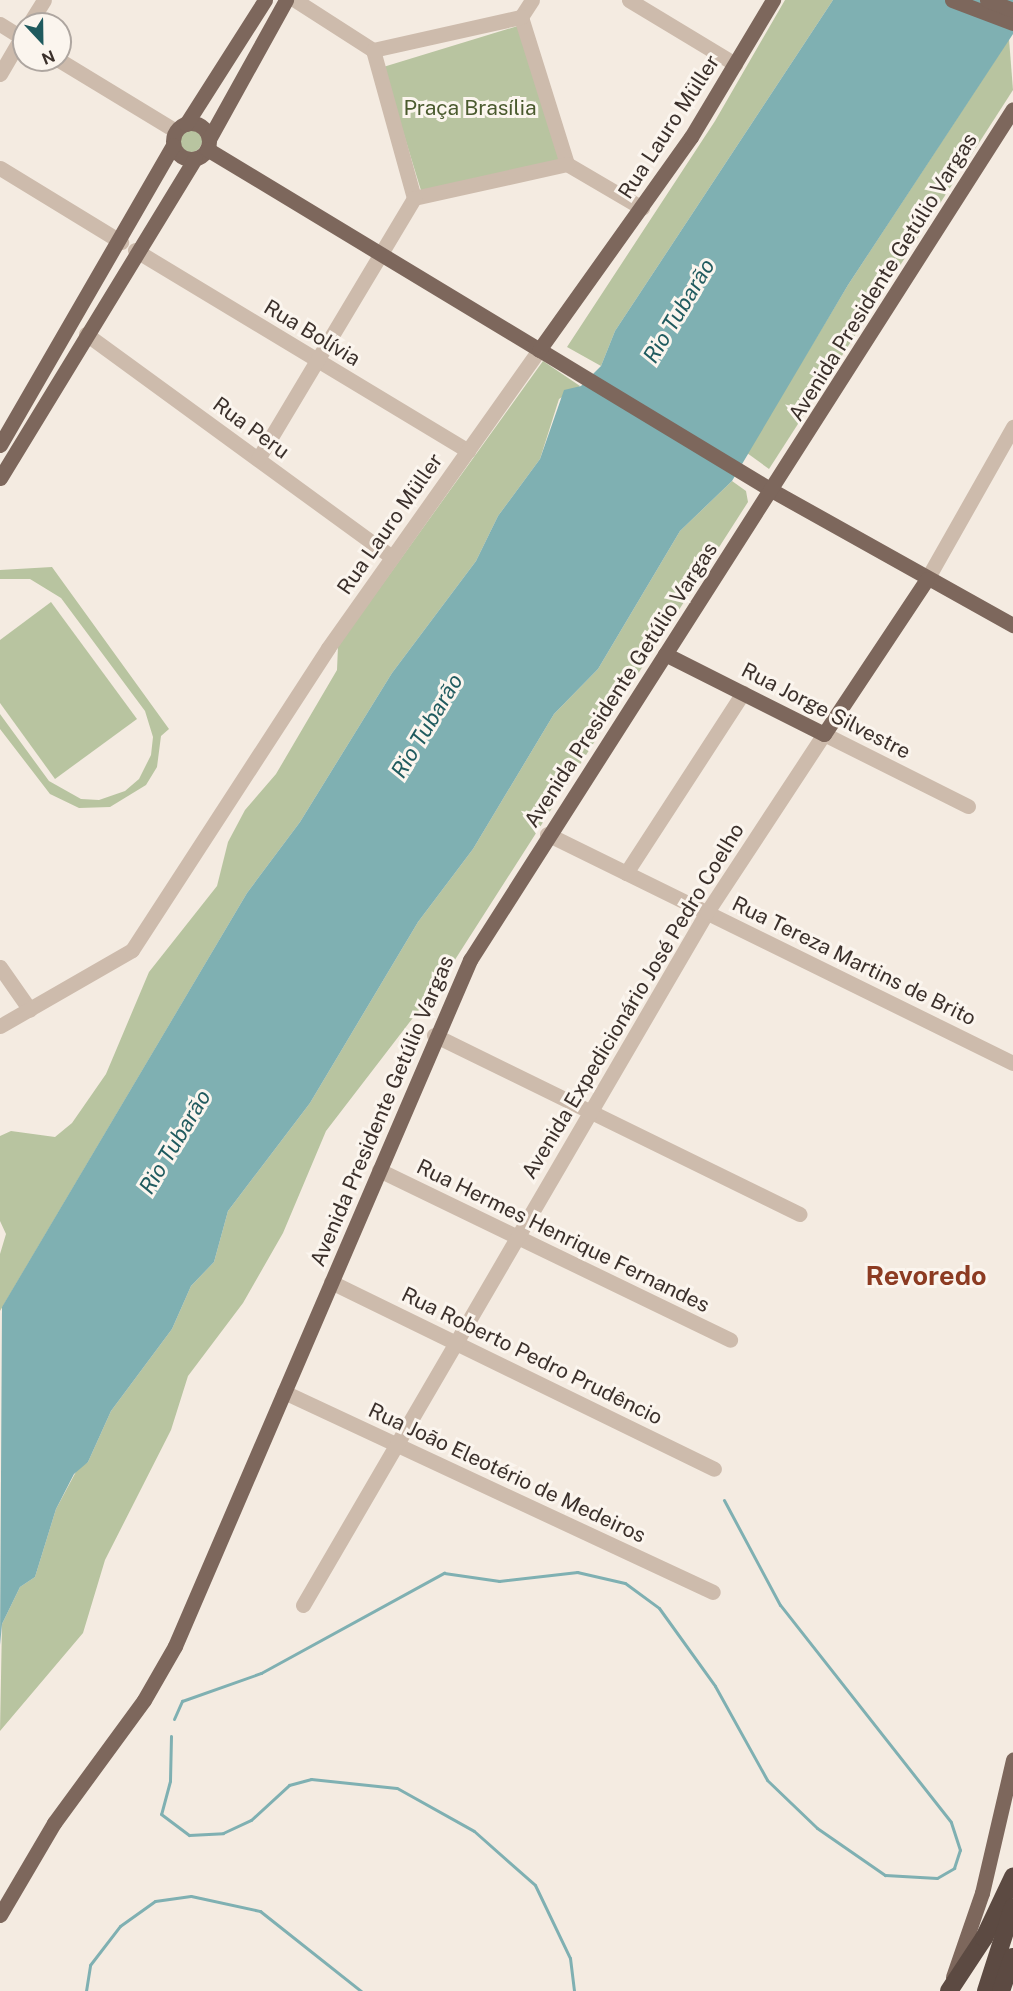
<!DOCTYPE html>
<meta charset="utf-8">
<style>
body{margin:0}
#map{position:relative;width:1013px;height:1991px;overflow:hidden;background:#f4ebe1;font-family:"Public Sans",sans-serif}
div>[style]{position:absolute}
.green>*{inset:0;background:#b8c4a0;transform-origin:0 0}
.round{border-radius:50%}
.water>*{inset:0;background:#7fb0b2}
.stream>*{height:3px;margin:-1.5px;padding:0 1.5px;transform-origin:1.5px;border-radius:1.5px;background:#7fb0b2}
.minor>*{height:15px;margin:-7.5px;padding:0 7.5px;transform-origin:7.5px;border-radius:7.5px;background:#cdbbac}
.major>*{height:15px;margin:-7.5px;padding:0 7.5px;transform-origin:7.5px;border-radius:7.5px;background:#7d675c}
.major>.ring{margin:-7.5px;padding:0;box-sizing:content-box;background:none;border:15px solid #7d675c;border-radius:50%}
.highway>*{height:18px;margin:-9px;padding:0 9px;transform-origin:9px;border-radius:9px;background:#5c4a42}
span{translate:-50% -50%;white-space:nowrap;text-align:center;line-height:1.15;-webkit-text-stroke:6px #fbf5ee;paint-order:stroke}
.park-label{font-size:21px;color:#4a5a2e}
.street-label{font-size:21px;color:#3b302b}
.water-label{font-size:22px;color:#1f5a5e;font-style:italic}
.district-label{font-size:27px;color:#8c3b22;font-weight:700}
.north{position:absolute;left:12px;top:12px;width:60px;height:60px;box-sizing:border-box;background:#fbf5ee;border:2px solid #aea6a0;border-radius:50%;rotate:158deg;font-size:16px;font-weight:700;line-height:24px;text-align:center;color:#3b302b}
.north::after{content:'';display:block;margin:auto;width:21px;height:27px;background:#1f5a5e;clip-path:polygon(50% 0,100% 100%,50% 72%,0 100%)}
</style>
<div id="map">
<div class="green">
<div style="clip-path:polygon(785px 0,833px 0,615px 331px,601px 366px,567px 347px,715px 121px)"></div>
<div style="left:521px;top:25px;width:141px;height:144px;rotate:73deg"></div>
<div style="clip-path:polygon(1009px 39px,1013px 90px,769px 469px,747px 453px,848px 285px)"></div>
<div class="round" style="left:180px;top:130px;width:22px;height:22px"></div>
<div style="clip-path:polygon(543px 361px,580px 386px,559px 399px,540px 459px,498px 516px,476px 561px,392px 673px,300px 822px,247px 893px,0 1311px,0 1254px,6px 1234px,0 1221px,0 1136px,11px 1131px,55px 1137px,72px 1123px,106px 1074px,149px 972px,217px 886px,228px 842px,245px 810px,276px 774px,337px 670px,338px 646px)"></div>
<div style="clip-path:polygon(732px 481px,746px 491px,748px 502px,442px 980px,326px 1131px,283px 1233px,243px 1303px,188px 1376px,171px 1430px,105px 1560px,83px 1633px,0 1731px,2px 1624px,20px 1587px,35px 1577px,56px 1509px,78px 1468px,88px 1462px,111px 1411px,172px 1329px,191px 1286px,214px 1262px,228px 1211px,310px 1103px,418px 922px,473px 849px,554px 714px,598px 669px,680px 531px)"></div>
<div style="clip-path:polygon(52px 567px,169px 729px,161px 736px,157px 767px,146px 785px,110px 807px,79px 808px,50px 794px,0 729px,0 714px,49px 781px,81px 799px,99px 800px,125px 791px,139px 779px,151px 755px,153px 737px,145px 711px,61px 598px,30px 579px,0 579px,0 570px)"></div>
<div style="clip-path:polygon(51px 602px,137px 719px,55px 779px,0 703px,0 640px)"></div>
</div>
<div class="water">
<div style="clip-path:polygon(833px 0,1013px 0,1013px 34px,848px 285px,732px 481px,680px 531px,598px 669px,554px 714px,473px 849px,418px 922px,310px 1103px,228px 1211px,214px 1262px,191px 1286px,172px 1329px,111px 1411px,88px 1462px,74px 1474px,56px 1509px,35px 1577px,20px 1587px,2px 1624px,0 1645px,2px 1307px,247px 893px,300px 822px,392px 673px,476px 561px,498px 516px,540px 459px,564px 390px,581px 386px,601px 366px,615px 331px)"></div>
</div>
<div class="stream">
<div style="left:174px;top:1719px;width:20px;rotate:-66deg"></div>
<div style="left:182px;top:1701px;width:84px;rotate:-19.5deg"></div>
<div style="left:261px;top:1673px;width:209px;rotate:-28.7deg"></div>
<div style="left:444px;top:1573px;width:56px;rotate:8.3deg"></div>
<div style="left:499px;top:1581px;width:79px;rotate:-6.6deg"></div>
<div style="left:577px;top:1572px;width:49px;rotate:12.9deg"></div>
<div style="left:625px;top:1583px;width:42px;rotate:36.3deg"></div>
<div style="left:659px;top:1608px;width:96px;rotate:54.3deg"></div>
<div style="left:715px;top:1686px;width:107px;rotate:61deg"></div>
<div style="left:767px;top:1780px;width:69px;rotate:43.8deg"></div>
<div style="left:817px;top:1828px;width:83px;rotate:34.7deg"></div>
<div style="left:885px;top:1875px;width:52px;rotate:3.3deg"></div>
<div style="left:937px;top:1878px;width:20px;rotate:-30deg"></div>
<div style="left:954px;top:1868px;width:19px;rotate:-72deg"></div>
<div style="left:960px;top:1850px;width:29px;rotate:-108deg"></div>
<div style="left:951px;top:1822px;width:276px;rotate:-128.2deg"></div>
<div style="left:780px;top:1605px;width:119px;rotate:-118.1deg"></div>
<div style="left:171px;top:1736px;width:45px;rotate:91.3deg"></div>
<div style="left:170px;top:1781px;width:34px;rotate:105deg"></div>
<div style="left:161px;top:1814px;width:35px;rotate:37deg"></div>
<div style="left:189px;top:1835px;width:34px;rotate:-3deg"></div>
<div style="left:223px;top:1833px;width:31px;rotate:-25deg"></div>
<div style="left:251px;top:1820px;width:52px;rotate:-42.6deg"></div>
<div style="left:289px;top:1785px;width:23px;rotate:-15deg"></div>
<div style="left:311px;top:1779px;width:86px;rotate:6deg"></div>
<div style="left:397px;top:1788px;width:88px;rotate:29.2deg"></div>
<div style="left:474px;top:1831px;width:81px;rotate:41.5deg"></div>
<div style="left:535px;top:1885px;width:81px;rotate:64.4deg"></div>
<div style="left:570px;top:1958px;width:33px;rotate:83deg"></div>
<div style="left:86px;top:1991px;width:26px;rotate:-81deg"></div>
<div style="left:90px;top:1965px;width:49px;rotate:-52.4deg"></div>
<div style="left:120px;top:1926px;width:43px;rotate:-35.5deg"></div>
<div style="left:155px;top:1901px;width:36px;rotate:-8deg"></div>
<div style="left:191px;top:1896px;width:71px;rotate:12.3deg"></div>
<div style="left:260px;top:1911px;width:129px;rotate:38.4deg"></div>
</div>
<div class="minor">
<div style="left:295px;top:0;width:93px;rotate:32.7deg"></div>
<div style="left:629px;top:0;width:124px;rotate:31.1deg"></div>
<div style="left:521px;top:17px;width:154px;rotate:72.6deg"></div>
<div style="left:521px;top:17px;width:20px;rotate:-57deg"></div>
<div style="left:0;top:24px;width:28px;rotate:32deg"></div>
<div style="left:29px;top:24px;width:28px;rotate:-58deg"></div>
<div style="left:373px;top:50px;width:154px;rotate:74.5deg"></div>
<div style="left:373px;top:50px;width:152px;rotate:-12.6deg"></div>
<div style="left:59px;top:60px;width:137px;rotate:31.3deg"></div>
<div style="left:0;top:74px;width:48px;rotate:-59.7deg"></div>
<div style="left:567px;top:164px;width:87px;rotate:30.4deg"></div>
<div style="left:0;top:168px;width:142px;rotate:31.4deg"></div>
<div style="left:414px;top:198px;width:157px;rotate:-12.5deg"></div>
<div style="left:135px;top:250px;width:389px;rotate:31.1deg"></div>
<div style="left:86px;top:334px;width:379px;rotate:36.1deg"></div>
<div style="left:258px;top:459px;width:304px;rotate:-59.1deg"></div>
<div style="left:927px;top:579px;width:175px;rotate:-60.5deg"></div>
<div style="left:547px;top:834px;width:519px;rotate:26.17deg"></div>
<div style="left:626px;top:873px;width:215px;rotate:-57deg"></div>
<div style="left:0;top:967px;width:52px;rotate:55.1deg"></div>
<div style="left:0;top:1026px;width:152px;rotate:-29.9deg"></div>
<div style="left:132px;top:950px;width:360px;rotate:-57deg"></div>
<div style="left:328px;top:648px;width:365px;rotate:-54.7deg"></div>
<div style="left:434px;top:1035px;width:407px;rotate:26.1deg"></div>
<div style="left:379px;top:1170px;width:390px;rotate:25.8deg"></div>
<div style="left:331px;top:1282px;width:426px;rotate:26deg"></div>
<div style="left:284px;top:1392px;width:473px;rotate:25deg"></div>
<div style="left:303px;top:1605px;width:802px;rotate:-59.76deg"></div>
<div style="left:707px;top:912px;width:213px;rotate:-56.7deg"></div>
<div style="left:824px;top:734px;width:161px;rotate:26.6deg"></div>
</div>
<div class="major">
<div style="left:952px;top:0;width:65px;rotate:20.7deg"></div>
<div style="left:987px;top:0;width:28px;rotate:21deg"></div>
<div class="ring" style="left:173px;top:123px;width:21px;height:21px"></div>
<div style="left:186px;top:124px;width:147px;rotate:-57.5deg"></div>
<div style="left:209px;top:139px;width:159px;rotate:-61deg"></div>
<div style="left:207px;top:149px;width:661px;rotate:31.14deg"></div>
<div style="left:773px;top:491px;width:275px;rotate:29.2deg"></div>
<div style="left:539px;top:350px;width:262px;rotate:-54.5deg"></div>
<div style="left:691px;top:137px;width:160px;rotate:-59.1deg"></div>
<div style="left:0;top:445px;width:346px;rotate:-60deg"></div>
<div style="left:0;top:478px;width:374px;rotate:-58.6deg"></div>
<div style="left:665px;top:654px;width:178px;rotate:26.7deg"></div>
<div style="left:824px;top:734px;width:186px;rotate:-56.4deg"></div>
<div style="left:0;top:1915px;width:107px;rotate:-59.6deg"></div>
<div style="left:54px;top:1823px;width:152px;rotate:-53.8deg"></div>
<div style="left:144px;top:1700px;width:62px;rotate:-60.1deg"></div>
<div style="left:175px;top:1646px;width:747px;rotate:-66.73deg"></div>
<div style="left:470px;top:960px;width:1009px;rotate:-57.46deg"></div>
<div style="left:953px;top:1977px;width:89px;rotate:-71deg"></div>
<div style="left:982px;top:1893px;width:137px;rotate:-76.9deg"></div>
</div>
<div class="highway">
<div style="left:949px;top:1991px;width:64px;rotate:-56.6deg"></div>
<div style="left:984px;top:1938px;width:68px;rotate:-64.6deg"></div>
<div style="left:986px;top:1991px;width:88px;rotate:-72.2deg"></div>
<div style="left:1001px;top:1991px;width:36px;rotate:-71deg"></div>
</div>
<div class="park-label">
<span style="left:470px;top:108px">Praça Brasília</span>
</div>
<div class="street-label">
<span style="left:669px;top:127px;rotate:-57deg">Rua Lauro Müller</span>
<span style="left:883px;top:277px;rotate:-58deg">Avenida Presidente Getúlio Vargas</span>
<span style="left:312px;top:333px;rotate:31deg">Rua Bolívia</span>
<span style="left:251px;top:428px;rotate:36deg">Rua Peru</span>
<span style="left:390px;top:524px;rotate:-55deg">Rua Lauro Müller</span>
<span style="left:621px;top:685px;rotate:-57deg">Avenida Presidente Getúlio Vargas</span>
<span style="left:826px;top:711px;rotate:27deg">Rua Jorge Silvestre</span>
<span style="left:854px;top:961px;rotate:26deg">Rua Tereza Martins de Brito</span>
<span style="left:633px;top:1001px;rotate:-59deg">Avenida Expedicionário José Pedro Coelho</span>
<span style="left:382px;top:1111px;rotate:-67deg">Avenida Presidente Getúlio Vargas</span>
<span style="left:563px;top:1236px;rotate:26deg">Rua Hermes Henrique Fernandes</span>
<span style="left:532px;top:1356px;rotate:26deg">Rua Roberto Pedro Prudêncio</span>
<span style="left:507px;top:1473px;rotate:25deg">Rua João Eleotério de Medeiros</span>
</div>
<div class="water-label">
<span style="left:679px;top:311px;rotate:-59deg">Rio Tubarão</span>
<span style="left:427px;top:726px;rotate:-59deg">Rio Tubarão</span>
<span style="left:175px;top:1142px;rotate:-59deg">Rio Tubarão</span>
</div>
<div class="district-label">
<span style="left:926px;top:1276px">Revoredo</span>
</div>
<div class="north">N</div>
</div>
